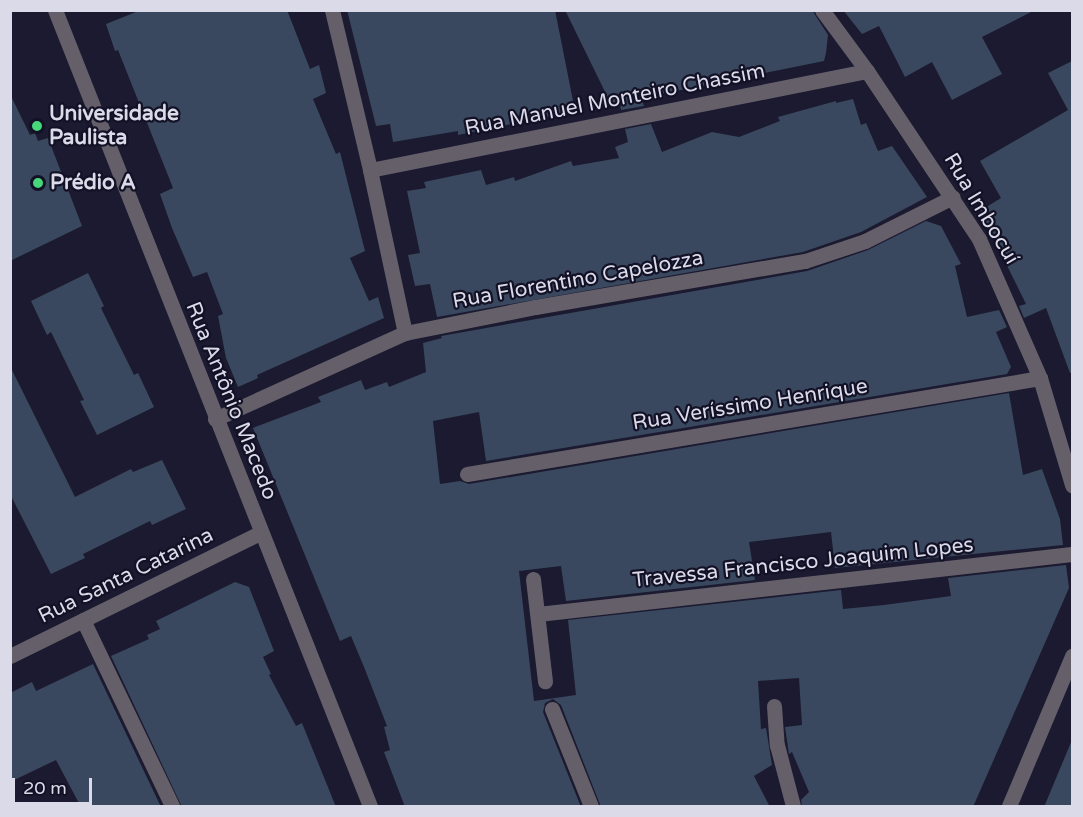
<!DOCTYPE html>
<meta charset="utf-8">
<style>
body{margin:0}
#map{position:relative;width:1083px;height:817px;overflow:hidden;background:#1b1a30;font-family:"Varela Round",sans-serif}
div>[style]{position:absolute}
.building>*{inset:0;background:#39485e}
.minor>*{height:15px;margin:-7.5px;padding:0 7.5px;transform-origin:7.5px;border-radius:7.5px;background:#655f6a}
.tertiary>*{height:15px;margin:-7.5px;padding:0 7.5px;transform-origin:7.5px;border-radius:7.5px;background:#655f6a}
.dots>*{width:16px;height:16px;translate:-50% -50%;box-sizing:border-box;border:3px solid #121126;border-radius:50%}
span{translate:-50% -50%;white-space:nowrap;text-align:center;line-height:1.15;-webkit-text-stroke:4.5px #121126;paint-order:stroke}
.street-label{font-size:21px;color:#dadae9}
.poi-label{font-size:21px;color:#dadae9;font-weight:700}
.left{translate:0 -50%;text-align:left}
.frame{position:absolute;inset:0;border:12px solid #dadae9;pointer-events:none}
.scale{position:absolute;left:12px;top:778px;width:80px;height:27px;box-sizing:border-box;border:3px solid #dadae9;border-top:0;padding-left:8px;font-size:18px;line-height:21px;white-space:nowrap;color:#dadae9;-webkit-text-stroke:4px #121126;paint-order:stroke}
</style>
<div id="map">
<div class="building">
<div style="clip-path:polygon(141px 10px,287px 10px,310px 69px,319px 65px,326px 93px,313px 99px,336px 154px,340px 152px,365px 251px,350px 258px,369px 301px,378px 297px,384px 318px,257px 375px,258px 378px,238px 387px,226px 358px,218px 316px,223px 314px,207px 272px,193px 277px,172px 228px,160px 194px,173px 188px,118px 50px,115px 51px,106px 24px)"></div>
<div style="clip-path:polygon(347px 10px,555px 10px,575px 111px,458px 135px,458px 131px,393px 142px,390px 124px,376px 126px)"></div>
<div style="clip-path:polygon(565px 10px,812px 10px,828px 35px,826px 53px,824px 61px,641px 98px,644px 106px,621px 110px,620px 103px,611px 104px)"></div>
<div style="clip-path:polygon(843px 10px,1035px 10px,982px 37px,1002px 74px,952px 100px,932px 62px,905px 77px,879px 26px,862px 34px)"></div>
<div style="clip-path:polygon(1072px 61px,1072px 372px,1070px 373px,1046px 308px,1024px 318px,1019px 306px,1026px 304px,980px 211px,1001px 198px,980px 161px,1068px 110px,1048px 73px)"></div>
<div style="clip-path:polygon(10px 94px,30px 135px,35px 133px,38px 141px,48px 138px,82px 226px,10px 261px)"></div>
<div style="clip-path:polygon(853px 99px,861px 125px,866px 123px,878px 151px,892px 146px,927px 197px,861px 232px,803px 252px,437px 317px,430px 284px,415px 286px,408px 255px,420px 253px,407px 191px,426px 188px,424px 182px,481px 170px,486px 185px,514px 177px,515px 181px,571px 161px,573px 166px,619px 158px,615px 147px,628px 142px,625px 129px,651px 124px,662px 152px,712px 132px,739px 137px,780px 121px,778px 117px,836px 101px,836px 103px)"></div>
<div style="clip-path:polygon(926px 221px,941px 226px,961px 264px,955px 266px,967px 317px,999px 310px,1007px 327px,996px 332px,1011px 367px,1007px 374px,486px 461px,479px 412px,433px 421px,440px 484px,460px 481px,469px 484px,1009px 393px,1023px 475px,1042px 469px,1060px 519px,1063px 545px,835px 568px,831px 532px,749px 542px,755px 580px,566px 601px,561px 566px,519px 571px,534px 701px,576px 695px,568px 620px,841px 590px,843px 609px,884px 605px,951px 596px,948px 578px,1066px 565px,1069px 588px,973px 807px,802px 807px,801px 800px,809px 792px,792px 752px,789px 754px,785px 727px,802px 725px,799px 678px,758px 681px,761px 729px,766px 728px,772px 765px,754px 776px,770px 807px,601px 807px,561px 705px,553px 699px,545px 703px,543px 712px,581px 807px,405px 807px,384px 752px,390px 750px,384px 727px,387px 726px,364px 667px,351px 636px,340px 641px,253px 428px,321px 402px,318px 397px,361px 380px,365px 390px,387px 382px,389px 387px,426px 372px,423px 343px,442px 338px,441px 336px,807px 271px,868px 250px)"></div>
<div style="clip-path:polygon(88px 273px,104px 306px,101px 308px,134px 375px,138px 373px,154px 407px,97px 435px,80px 401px,84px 400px,51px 332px,47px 335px,31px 301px)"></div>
<div style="clip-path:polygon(10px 366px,75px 497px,131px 469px,133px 472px,162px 460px,186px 509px,152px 525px,150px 521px,83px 554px,85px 558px,51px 574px,10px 494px)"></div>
<div style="clip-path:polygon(235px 582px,249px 587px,274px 651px,263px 657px,271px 674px,269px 675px,296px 726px,302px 723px,336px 807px,182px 807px,111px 656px,149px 639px,147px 635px,160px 629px,156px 621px)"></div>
<div style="clip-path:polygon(93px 664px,161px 807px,81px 807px,56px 760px,10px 782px,10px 693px,32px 682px,36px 691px)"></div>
<div style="clip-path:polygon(1072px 740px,1072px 807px,1044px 807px)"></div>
</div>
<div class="minor">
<div style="left:55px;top:10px;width:856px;rotate:68.41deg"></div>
<div style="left:332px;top:10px;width:164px;rotate:76.6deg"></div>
<div style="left:370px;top:170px;width:167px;rotate:77.9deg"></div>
<div style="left:822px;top:10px;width:76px;rotate:53.6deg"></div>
<div style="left:867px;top:71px;width:202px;rotate:56.3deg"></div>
<div style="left:979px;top:239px;width:152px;rotate:66.3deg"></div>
<div style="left:1040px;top:378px;width:112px;rotate:73.3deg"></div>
<div style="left:370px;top:170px;width:507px;rotate:-11.27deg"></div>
<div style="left:215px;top:419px;width:209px;rotate:-24.4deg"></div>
<div style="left:405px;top:333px;width:133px;rotate:-11.3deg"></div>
<div style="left:535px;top:307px;width:274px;rotate:-9.7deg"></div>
<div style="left:805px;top:261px;width:63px;rotate:-18.4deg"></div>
<div style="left:865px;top:241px;width:98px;rotate:-26.6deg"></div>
<div style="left:467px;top:474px;width:581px;rotate:-9.51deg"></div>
<div style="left:533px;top:579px;width:103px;rotate:83.3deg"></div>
<div style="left:538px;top:614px;width:537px;rotate:-6.41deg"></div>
<div style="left:83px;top:620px;width:206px;rotate:64.4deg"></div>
<div style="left:10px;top:656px;width:279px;rotate:-26.2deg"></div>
<div style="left:774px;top:706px;width:39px;rotate:86deg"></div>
<div style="left:777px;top:745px;width:63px;rotate:75.3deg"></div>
<div style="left:552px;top:709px;width:105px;rotate:68.1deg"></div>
</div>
<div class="tertiary">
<div style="left:1009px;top:806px;width:163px;rotate:-67.2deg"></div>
</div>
<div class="dots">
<div style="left:37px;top:126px;background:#45d77a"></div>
<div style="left:38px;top:183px;background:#45d77a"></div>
</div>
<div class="street-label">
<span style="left:615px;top:100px;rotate:-11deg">Rua Manuel Monteiro Chassim</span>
<span style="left:981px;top:209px;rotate:59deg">Rua Imbocuí</span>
<span style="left:578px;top:280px;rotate:-10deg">Rua Florentino Capelozza</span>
<span style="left:231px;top:401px;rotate:68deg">Rua Antônio Macedo</span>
<span style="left:750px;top:405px;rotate:-9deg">Rua Veríssimo Henrique</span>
<span style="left:803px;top:563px;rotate:-6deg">Travessa Francisco Joaquim Lopes</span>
<span style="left:126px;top:576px;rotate:-26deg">Rua Santa Catarina</span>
</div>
<div class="poi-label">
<span class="left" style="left:49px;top:126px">Universidade<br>Paulista</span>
<span class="left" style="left:50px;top:183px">Prédio A</span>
</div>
<div class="frame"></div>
<div class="scale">20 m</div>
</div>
